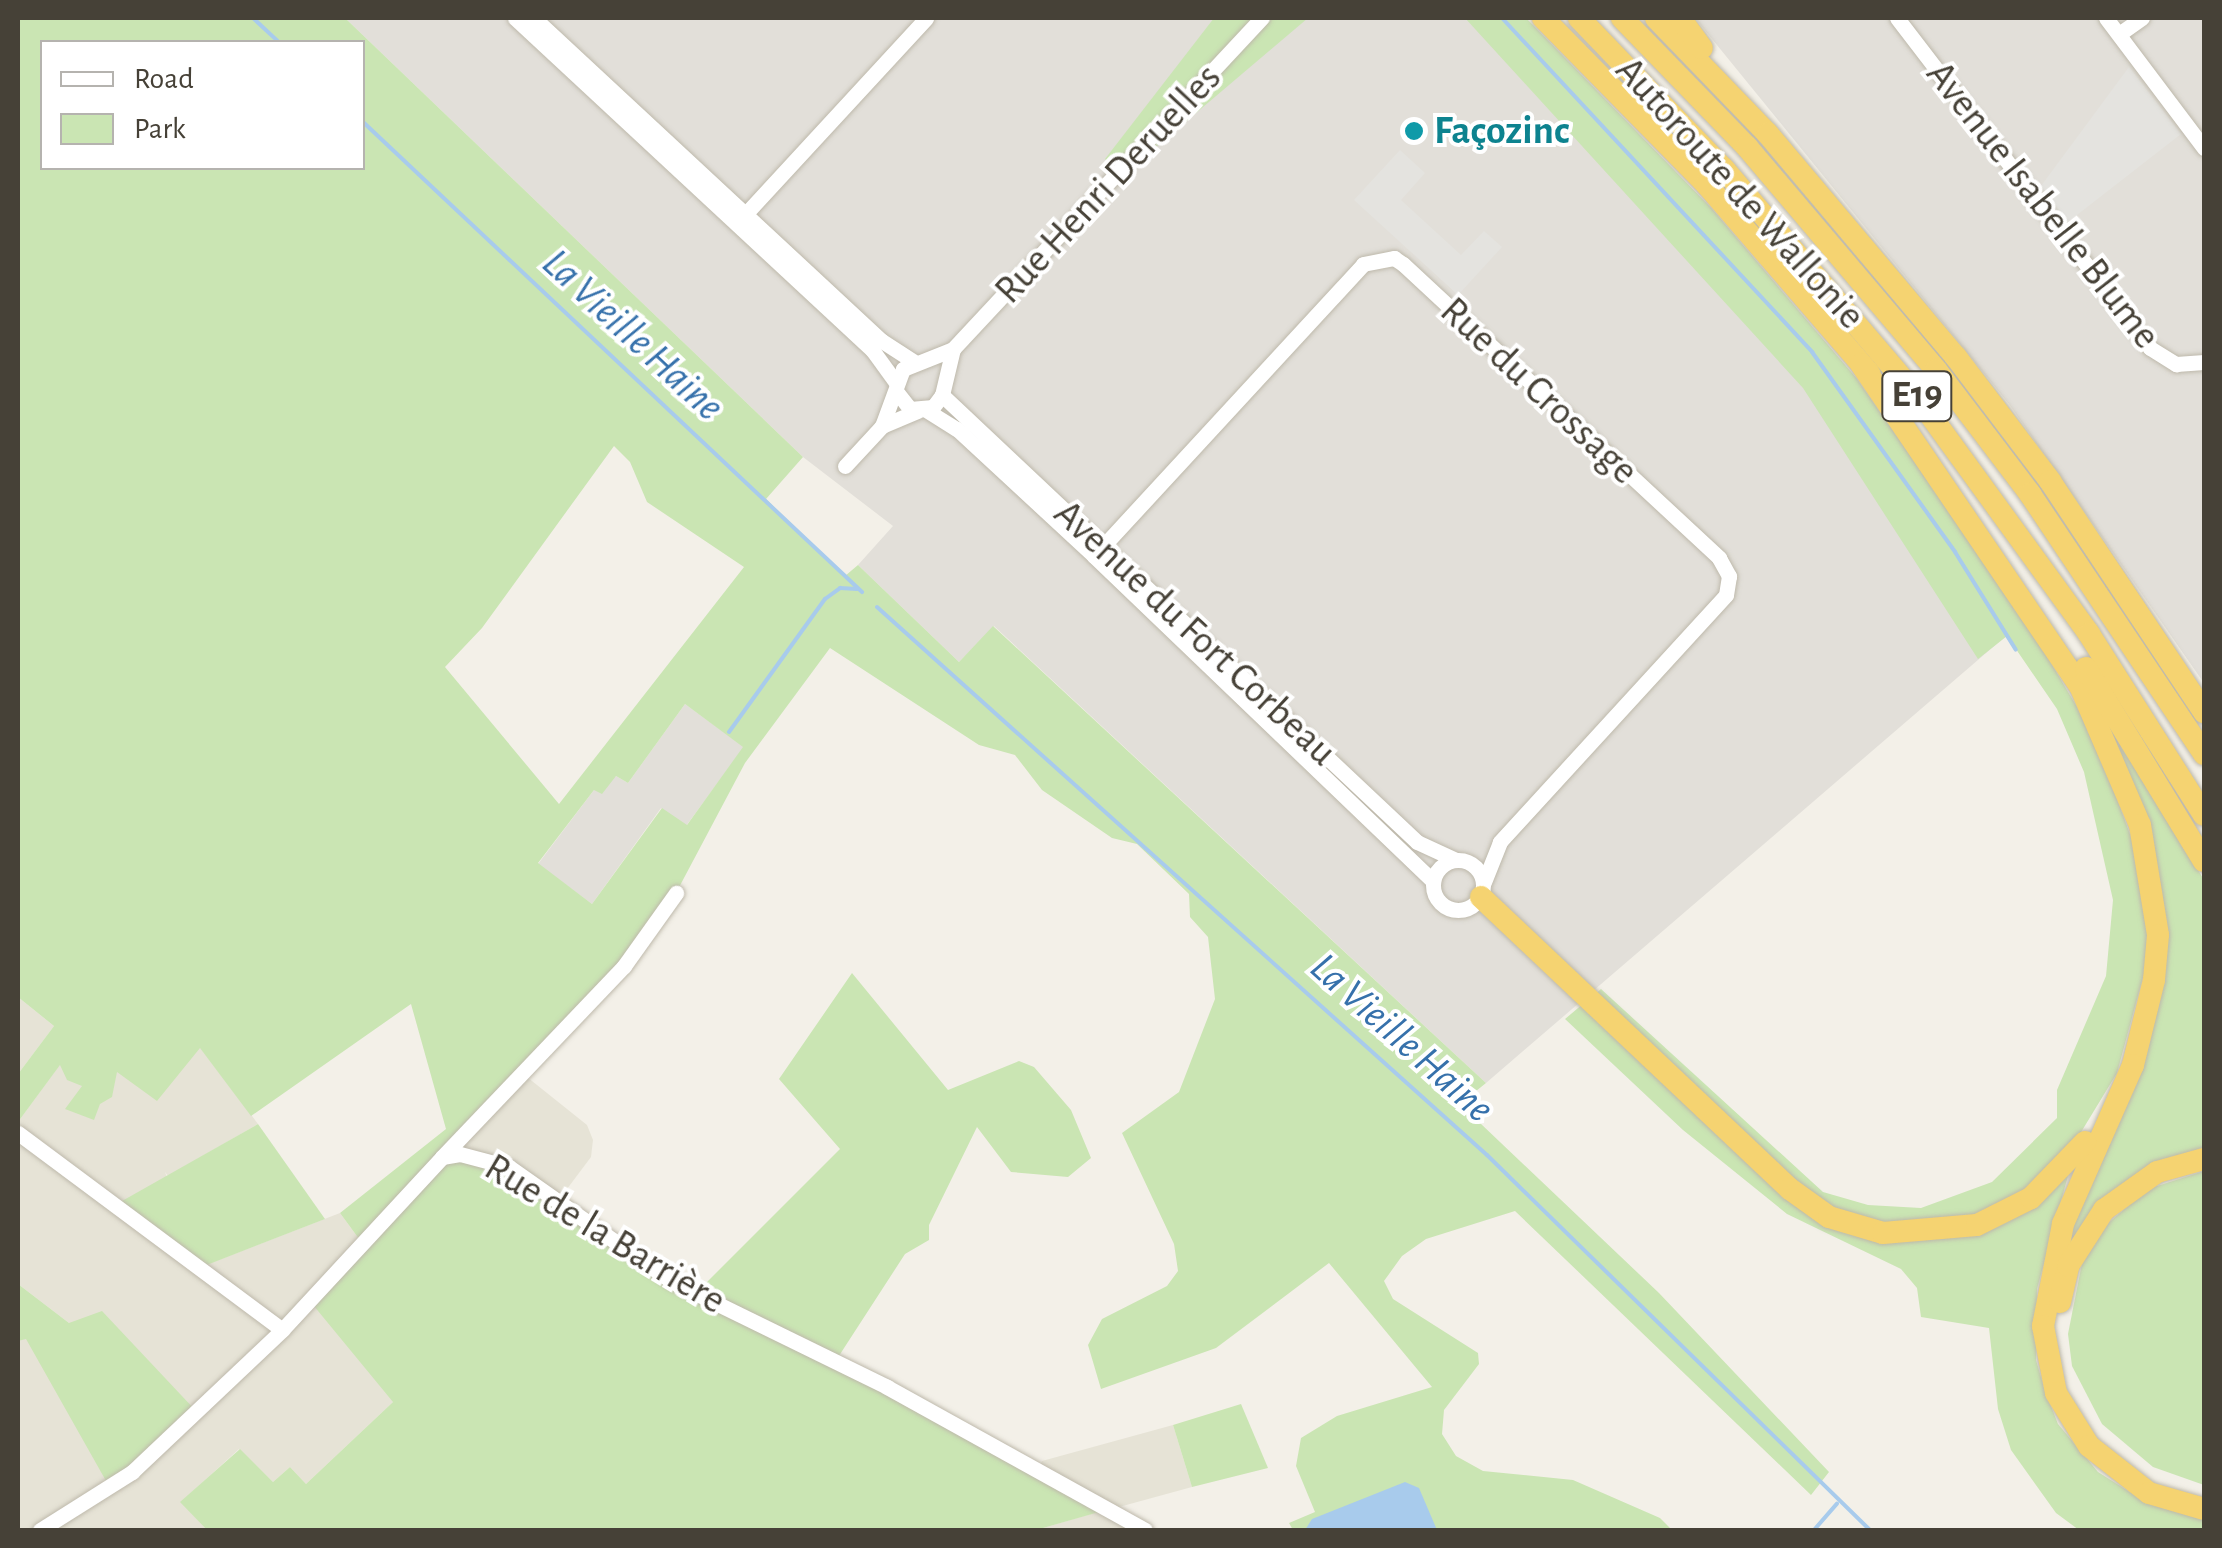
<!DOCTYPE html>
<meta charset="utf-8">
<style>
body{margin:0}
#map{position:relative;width:2222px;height:1548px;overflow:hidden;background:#f3f0e8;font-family:"Alegreya Sans",sans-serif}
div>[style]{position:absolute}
.residential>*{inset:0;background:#e6e3d6}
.industrial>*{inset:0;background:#e2dfd9}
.green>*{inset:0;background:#cae5b3}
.parking>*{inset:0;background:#e4e3df}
.water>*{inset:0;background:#a8cbec}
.stream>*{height:4px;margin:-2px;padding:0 2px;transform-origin:2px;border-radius:2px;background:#a8cbec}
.roads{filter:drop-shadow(0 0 2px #beb9ab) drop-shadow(0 0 2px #beb9ab)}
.minor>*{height:15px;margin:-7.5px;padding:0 7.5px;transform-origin:7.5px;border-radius:7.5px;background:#fff}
.minor>.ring{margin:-7.5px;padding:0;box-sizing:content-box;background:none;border:15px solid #fff;border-radius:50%}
.highway>*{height:22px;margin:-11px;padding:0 11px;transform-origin:11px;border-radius:11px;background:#f5d371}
.dots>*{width:28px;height:28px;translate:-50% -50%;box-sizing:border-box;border:5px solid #fff;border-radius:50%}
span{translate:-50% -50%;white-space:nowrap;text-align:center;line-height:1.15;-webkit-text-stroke:8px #fff;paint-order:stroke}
.shield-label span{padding:2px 8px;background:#fff;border:2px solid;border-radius:8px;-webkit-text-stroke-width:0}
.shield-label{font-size:38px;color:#464137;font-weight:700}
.culture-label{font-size:40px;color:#0d838f;font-weight:700}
.left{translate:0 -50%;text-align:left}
.street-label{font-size:40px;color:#464137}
.water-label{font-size:42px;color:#3671ab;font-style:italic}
.frame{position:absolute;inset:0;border:20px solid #464137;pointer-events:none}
.legend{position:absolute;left:40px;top:40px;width:325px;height:130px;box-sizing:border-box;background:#fff;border:2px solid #b5b3af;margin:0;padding:12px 18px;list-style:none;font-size:30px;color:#464137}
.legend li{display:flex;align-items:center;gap:20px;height:50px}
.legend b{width:50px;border:2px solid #b5b3af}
</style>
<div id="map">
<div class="residential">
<div style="clip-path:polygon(18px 997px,54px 1026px,18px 1074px)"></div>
<div style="clip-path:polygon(77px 1041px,200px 1047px,258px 1124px,168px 1176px,165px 1172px,200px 1267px,340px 1213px,362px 1243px,393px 1402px,306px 1484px,290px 1467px,273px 1482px,239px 1449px,181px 1502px,207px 1530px,18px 1530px,18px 1341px,69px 1323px,18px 1284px,18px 1122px)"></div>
<div style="clip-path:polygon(522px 1073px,587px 1125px,593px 1140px,591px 1157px,558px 1201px,451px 1154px)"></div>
<div style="clip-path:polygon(1173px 1425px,1192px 1487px,1108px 1510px,1145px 1530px,1036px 1530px,1104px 1510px,1038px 1470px,1042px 1461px)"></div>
</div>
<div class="industrial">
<div style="clip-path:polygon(345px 18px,1526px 18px,1712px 209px,1857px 379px,2007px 635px,1486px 1083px,994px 626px,959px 662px,858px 565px,893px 526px,803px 457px)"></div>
<div style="clip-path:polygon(1695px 18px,2204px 18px,2204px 683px,2009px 404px)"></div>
<div style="clip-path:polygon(685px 704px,744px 747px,686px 826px,661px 808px,592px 904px,538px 864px,594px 790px,616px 776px,628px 783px)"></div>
</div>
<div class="green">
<div style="clip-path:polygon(evenodd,18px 18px,345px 18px,803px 457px,766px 499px,845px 576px,858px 565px,959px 662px,993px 626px,1486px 1083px,1460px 1104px,1659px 1293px,1829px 1472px,1811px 1495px,1515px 1211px,1426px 1239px,1402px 1256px,1384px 1281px,1393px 1299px,1478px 1353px,1479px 1364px,1444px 1410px,1442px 1434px,1456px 1456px,1483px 1471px,1573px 1480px,1660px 1518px,1672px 1530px,1293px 1530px,1289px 1523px,1315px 1512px,1296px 1466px,1301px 1438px,1337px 1416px,1432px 1387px,1329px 1263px,1216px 1348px,1101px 1389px,1088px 1345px,1102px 1319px,1167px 1286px,1178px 1271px,1174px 1244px,1122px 1133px,1179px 1092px,1215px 999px,1208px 937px,1190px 917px,1189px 894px,1137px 844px,1112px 838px,1042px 790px,1015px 755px,979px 745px,830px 648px,745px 763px,676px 893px,624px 966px,444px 1156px,479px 1154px,695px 1294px,840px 1149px,779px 1079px,852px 973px,948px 1090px,1019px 1061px,1034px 1067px,1071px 1110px,1091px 1158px,1068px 1177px,1011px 1172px,977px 1127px,929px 1225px,929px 1240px,905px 1254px,835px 1362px,1106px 1510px,1036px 1530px,207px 1530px,180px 1502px,240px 1449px,273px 1482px,290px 1467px,306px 1484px,393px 1402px,309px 1300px,362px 1243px,340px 1213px,446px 1129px,411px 1004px,251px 1116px,200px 1048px,157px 1101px,117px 1072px,112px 1097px,100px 1104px,94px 1120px,65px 1109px,82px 1086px,67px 1080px,60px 1065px,18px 1122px,18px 1074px,54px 1026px,18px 997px,18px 18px,42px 42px,362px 42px,362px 168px,42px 168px,42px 42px,18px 18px,614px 446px,630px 462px,647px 502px,744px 567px,559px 804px,445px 667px,482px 628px,614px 446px,18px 18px,685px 704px,743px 747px,687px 825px,662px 808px,592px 904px,538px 863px,594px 790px,602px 794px,616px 776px,628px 783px,685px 704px)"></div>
<div style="clip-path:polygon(1214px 18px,1308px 18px,1123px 175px,1105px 159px)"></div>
<div style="clip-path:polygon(1465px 18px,1526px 18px,1712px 209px,1857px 379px,2026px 621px,2093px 734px,2138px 856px,2148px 929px,2145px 970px,2117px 1073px,2072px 1147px,2040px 1180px,1996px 1207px,1971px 1216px,1884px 1223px,1847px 1216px,1818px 1200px,1593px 996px,1601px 989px,1823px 1192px,1868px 1205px,1921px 1208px,1992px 1182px,2057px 1118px,2057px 1090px,2106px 976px,2113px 900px,2084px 772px,2057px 709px,2007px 636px,1978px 659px,1803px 388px)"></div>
<div style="clip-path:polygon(2087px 684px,2204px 880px,2204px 1151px,2161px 1163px,2055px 1267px,2166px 930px)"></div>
<div style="clip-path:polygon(1584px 1003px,1800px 1205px,1929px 1238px,2069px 1172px,2037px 1289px,2036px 1360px,2045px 1391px,2058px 1424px,2098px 1472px,2147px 1503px,2204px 1518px,2204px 1530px,2079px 1530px,2056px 1513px,2011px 1450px,1998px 1409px,1989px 1328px,1921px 1317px,1917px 1288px,1901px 1269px,1787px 1214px,1683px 1130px,1565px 1019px)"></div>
<div style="clip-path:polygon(258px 1124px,325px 1219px,199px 1268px,115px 1205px)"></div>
<div style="clip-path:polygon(2204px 1171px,2204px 1485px,2153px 1467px,2102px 1424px,2072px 1366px,2068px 1334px,2083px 1258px,2106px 1225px,2148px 1189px)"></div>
<div style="clip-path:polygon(18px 1284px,69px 1323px,102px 1311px,197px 1412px,110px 1488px,26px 1339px,18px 1341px)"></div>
<div style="clip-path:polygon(1241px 1404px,1268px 1468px,1192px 1487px,1173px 1425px)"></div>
</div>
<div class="parking">
<div style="clip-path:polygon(2129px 67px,2181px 134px,2068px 222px,2041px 186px)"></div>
<div style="clip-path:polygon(1400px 150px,1425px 173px,1401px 200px,1461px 255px,1484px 231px,1502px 247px,1458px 295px,1354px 200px)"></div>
</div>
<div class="water">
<div style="clip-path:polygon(1405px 1482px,1419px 1488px,1437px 1530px,1305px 1530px,1312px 1519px)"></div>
</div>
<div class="stream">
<div style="left:253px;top:18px;width:35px;rotate:43deg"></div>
<div style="left:1502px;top:18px;width:456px;rotate:47.1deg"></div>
<div style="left:1812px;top:352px;width:246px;rotate:54.4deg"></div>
<div style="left:1955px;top:552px;width:115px;rotate:58.1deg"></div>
<div style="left:362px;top:121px;width:687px;rotate:43.29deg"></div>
<div style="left:877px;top:607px;width:820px;rotate:41.94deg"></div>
<div style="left:1487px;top:1155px;width:536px;rotate:44.4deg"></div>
<div style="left:729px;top:732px;width:164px;rotate:-54.2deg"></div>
<div style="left:825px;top:599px;width:19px;rotate:-36deg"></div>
<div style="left:840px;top:588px;width:17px;rotate:3deg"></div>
<div style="left:1814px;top:1530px;width:35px;rotate:-49deg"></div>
</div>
<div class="roads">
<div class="minor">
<div style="left:515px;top:18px;width:489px;rotate:42.9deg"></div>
<div style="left:873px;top:351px;width:39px;rotate:54deg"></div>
<div style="left:534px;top:18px;width:475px;rotate:42.9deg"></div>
<div style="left:882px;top:341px;width:40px;rotate:32.9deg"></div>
<div style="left:1897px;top:18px;width:416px;rotate:52.5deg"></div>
<div style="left:2150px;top:348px;width:31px;rotate:32deg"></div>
<div style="left:2176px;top:364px;width:28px;rotate:-4deg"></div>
<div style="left:2106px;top:18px;width:163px;rotate:53deg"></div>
<div style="left:2119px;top:34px;width:28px;rotate:-35deg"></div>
<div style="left:739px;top:221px;width:276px;rotate:-47.3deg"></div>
<div style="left:896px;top:391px;width:23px;rotate:52deg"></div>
<div style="left:910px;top:409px;width:23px;rotate:-5deg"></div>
<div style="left:933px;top:407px;width:15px;rotate:-53deg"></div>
<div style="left:942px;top:395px;width:47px;rotate:-76.6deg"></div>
<div style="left:942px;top:395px;width:652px;rotate:43.26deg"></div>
<div style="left:1417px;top:842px;width:43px;rotate:24.8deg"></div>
<div style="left:926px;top:410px;width:36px;rotate:32deg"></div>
<div style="left:957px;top:429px;width:187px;rotate:42.8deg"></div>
<div style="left:1094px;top:556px;width:470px;rotate:43.8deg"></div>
<div style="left:882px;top:426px;width:61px;rotate:-69.8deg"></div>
<div style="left:903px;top:369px;width:54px;rotate:-21.8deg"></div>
<div style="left:953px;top:349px;width:453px;rotate:-47deg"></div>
<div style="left:845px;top:466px;width:54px;rotate:-47.2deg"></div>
<div style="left:882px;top:426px;width:39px;rotate:-23deg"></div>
<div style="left:1094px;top:556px;width:397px;rotate:-47.3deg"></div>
<div style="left:1363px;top:264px;width:32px;rotate:-11deg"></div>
<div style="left:1394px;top:258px;width:11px;rotate:34deg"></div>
<div style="left:1403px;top:264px;width:432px;rotate:42.9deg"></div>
<div style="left:1719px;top:558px;width:21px;rotate:61deg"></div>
<div style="left:1729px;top:576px;width:19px;rotate:99deg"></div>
<div style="left:1726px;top:595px;width:335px;rotate:132.5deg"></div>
<div style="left:1500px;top:842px;width:43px;rotate:111.8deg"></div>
<div class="ring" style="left:1433px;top:860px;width:35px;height:35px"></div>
<div style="left:18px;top:1133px;width:329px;rotate:36.7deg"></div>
<div style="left:444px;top:1155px;width:261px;rotate:-46.4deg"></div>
<div style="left:624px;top:966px;width:90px;rotate:-54.5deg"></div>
<div style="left:40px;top:1530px;width:109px;rotate:-32.2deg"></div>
<div style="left:132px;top:1472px;width:207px;rotate:-43.4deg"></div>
<div style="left:282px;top:1330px;width:236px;rotate:-47.2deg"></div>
<div style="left:442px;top:1157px;width:18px;rotate:-9deg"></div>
<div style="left:460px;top:1154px;width:51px;rotate:14.9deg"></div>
<div style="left:509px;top:1167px;width:198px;rotate:35.1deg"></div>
<div style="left:671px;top:1281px;width:241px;rotate:26.1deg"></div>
<div style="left:887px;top:1387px;width:295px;rotate:29deg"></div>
</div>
<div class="highway">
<div style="left:1543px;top:18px;width:233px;rotate:45.5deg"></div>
<div style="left:1706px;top:184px;width:250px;rotate:49.2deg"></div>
<div style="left:1579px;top:18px;width:209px;rotate:46.2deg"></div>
<div style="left:1724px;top:169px;width:290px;rotate:49.6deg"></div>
<div style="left:1912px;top:390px;width:301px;rotate:54deg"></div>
<div style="left:2089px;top:634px;width:214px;rotate:57.6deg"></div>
<div style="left:1622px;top:18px;width:180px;rotate:45.9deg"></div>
<div style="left:1747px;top:147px;width:292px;rotate:49.7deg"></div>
<div style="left:1936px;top:370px;width:156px;rotate:52.8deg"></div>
<div style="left:2030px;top:494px;width:313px;rotate:56.2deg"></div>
<div style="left:1656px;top:18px;width:161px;rotate:46deg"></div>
<div style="left:1768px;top:134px;width:292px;rotate:49.9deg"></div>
<div style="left:1956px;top:357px;width:156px;rotate:52.8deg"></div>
<div style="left:2050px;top:481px;width:278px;rotate:56.3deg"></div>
<div style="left:1680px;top:18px;width:37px;rotate:54deg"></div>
<div style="left:1861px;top:364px;width:389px;rotate:55.8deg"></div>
<div style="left:2080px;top:686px;width:151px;rotate:66.7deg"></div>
<div style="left:2140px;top:825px;width:111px;rotate:80.7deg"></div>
<div style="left:2158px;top:935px;width:45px;rotate:95.1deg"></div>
<div style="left:2154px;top:980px;width:88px;rotate:103.9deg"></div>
<div style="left:2133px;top:1065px;width:174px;rotate:113.8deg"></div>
<div style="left:2063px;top:1224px;width:104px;rotate:101.1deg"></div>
<div style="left:2043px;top:1326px;width:68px;rotate:79deg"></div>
<div style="left:2056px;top:1393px;width:62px;rotate:58.1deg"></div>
<div style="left:2089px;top:1446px;width:76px;rotate:38.1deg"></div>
<div style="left:2149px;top:1493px;width:57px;rotate:16.2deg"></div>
<div style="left:2086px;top:668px;width:226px;rotate:58.6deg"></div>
<div style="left:1481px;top:897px;width:425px;rotate:43.4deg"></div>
<div style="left:1790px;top:1189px;width:48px;rotate:35.7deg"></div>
<div style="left:1829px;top:1217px;width:56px;rotate:16.5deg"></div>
<div style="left:1883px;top:1233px;width:94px;rotate:-4.9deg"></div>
<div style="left:1977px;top:1225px;width:60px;rotate:-26.6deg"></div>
<div style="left:2031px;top:1198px;width:78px;rotate:-46deg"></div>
<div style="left:2060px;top:1302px;width:37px;rotate:-77deg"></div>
<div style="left:2068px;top:1266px;width:67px;rotate:-57.3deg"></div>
<div style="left:2104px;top:1210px;width:65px;rotate:-35.6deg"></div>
<div style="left:2157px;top:1172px;width:49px;rotate:-15.5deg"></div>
</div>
</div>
<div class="dots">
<div style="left:1414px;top:131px;background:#0f9aa8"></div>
</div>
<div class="shield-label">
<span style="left:1917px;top:396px">E19</span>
</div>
<div class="culture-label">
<span class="left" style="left:1434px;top:131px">Façozinc</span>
</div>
<div class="street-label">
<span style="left:1108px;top:184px;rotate:-47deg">Rue Henri Deruelles</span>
<span style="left:1740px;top:193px;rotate:48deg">Autoroute de Wallonie</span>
<span style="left:2043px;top:205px;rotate:52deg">Avenue Isabelle Blume</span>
<span style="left:1539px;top:391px;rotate:43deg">Rue du Crossage</span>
<span style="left:1195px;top:633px;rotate:43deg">Avenue du Fort Corbeau</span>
<span style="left:605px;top:1234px;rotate:31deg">Rue de la Barrière</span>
</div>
<div class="water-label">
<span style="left:633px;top:335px;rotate:43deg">La Vieille Haine</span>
<span style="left:1402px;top:1038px;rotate:42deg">La Vieille Haine</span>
</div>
<div class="frame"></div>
<ul class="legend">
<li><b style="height:12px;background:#fff"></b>Road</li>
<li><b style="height:28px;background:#cae5b3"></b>Park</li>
</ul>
</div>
